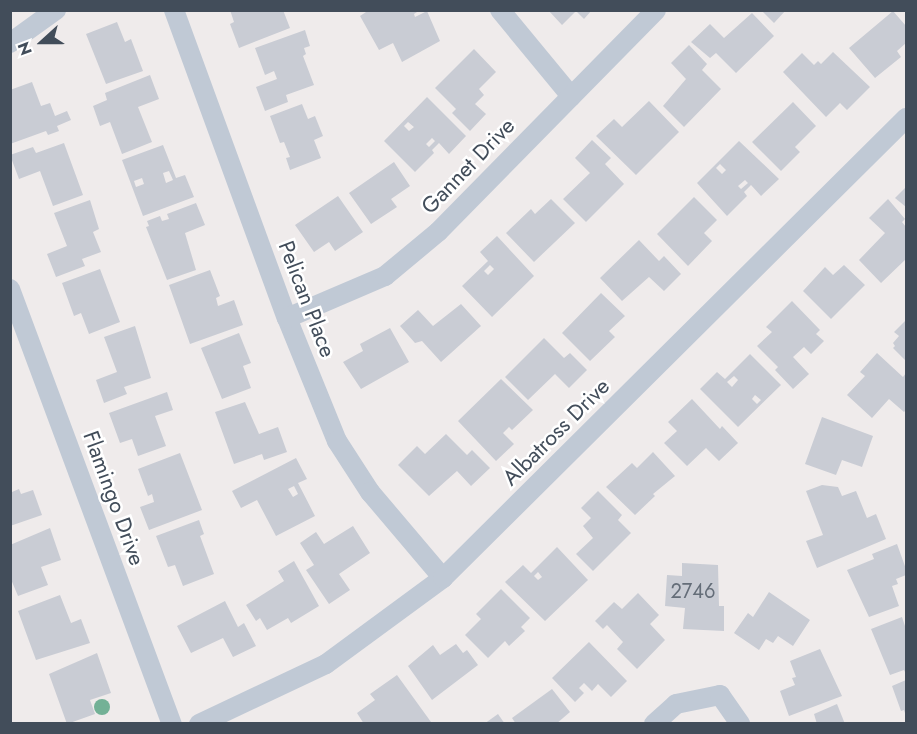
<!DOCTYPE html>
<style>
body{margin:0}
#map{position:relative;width:917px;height:734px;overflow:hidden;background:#efebeb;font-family:Jost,sans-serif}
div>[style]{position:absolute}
.building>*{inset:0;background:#c9ccd4}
.street>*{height:20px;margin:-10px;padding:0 10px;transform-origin:10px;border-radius:10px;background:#c0c9d5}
.trees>*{width:16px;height:16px;margin:-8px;border-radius:50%;background:#73b196}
span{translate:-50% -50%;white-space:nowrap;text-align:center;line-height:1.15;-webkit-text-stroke:5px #fff;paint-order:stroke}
.number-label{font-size:20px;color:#646d78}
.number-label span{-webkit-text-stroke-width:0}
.street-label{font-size:22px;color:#424d5a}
.frame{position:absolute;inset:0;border:12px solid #424d5a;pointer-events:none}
.north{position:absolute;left:12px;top:12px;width:60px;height:60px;-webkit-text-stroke:4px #fff;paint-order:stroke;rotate:249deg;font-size:16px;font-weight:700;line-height:24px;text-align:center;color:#424d5a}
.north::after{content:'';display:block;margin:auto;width:21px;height:27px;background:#424d5a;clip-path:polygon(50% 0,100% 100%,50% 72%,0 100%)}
</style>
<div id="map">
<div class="building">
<div style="clip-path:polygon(230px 10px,283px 10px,290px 28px,239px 48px,230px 24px,234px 22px)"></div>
<div style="clip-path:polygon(369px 10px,420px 10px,414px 14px,415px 17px,427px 11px,440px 41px,402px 62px,393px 43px,379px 50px,360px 16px)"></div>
<div style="clip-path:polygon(548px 10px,592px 10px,584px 19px,576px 11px,562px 25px)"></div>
<div style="clip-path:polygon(761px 10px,786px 10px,774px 23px)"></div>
<div style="clip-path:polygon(893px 11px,906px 26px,906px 43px,897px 51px,901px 57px,875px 78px,849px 48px)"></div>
<div style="clip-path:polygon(752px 13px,774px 36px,736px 73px,716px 53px,710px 58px,691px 42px,710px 24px,724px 38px)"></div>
<div style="clip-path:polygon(117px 22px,125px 42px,131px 39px,143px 71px,106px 84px,86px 34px)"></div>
<div style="clip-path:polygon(305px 30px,310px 46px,304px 48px,306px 54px,303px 56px,314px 85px,286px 95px,288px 102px,265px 111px,256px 87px,277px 79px,274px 71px,265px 75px,255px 48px)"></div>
<div style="clip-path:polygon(689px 45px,707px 64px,702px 70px,721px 89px,684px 127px,663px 106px,686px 79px,671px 63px)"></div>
<div style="clip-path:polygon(474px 49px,496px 72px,479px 89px,484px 95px,475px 104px,486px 114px,470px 131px,452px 113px,456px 109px,435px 88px)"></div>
<div style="clip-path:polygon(833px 52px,870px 87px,847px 110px,840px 103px,826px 117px,783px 72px,802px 53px,814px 65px,818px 61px,821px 64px)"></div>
<div style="clip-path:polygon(150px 75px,159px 99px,138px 107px,152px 142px,122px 154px,110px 122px,100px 126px,93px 106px,107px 100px,105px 93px)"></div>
<div style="clip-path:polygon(32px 82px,41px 106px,50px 103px,55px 116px,67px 111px,71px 120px,57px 126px,59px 131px,48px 135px,46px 131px,10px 144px,10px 90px)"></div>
<div style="clip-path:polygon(evenodd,427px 97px,466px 136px,449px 154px,439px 143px,432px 150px,434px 153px,415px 172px,384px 141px,427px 97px,408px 122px,414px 127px,409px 131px,404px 126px,408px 122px,427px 97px,432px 138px,435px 141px,429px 147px,426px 144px,432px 138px)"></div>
<div style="clip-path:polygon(649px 101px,679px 132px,636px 175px,596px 136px,614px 119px,622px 127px)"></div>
<div style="clip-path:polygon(793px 102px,816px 126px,795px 147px,800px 152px,781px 171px,752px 142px)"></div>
<div style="clip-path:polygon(302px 104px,308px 119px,315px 116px,323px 136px,314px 140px,321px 158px,290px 170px,286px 158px,290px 157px,284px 142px,280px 143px,270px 116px)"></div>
<div style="clip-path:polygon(592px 140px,611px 158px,605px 164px,624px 184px,586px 222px,563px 199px,590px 173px,575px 158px)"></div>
<div style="clip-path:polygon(evenodd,739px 141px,779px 179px,761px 196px,751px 185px,744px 192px,747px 196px,727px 216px,697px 183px,739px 141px,720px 164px,726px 170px,722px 174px,716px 168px,720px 164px,739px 141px,745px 180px,748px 183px,741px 189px,738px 186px,745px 180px)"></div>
<div style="clip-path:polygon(64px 143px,83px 195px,53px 206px,40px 171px,19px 179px,10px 155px,33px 147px,36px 153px)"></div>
<div style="clip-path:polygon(evenodd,163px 145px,176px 178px,185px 175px,194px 197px,143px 216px,122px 160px,163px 145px,169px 171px,173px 180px,166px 183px,163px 173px,169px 171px,163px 145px,142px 178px,144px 184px,136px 187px,134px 181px,142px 178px)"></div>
<div style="clip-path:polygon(394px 162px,410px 186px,391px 199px,397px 207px,371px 224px,349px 193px)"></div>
<div style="clip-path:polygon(906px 187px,906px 207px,895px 198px)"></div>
<div style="clip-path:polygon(338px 196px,363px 232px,335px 251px,329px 242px,314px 252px,295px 225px)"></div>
<div style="clip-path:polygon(694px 197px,717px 220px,704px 233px,712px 241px,688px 266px,657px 234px)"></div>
<div style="clip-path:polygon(551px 199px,575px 223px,534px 262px,506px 233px,531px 209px,535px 214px)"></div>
<div style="clip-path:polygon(888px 199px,905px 219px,902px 222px,906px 227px,906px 259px,881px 283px,859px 260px,885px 233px,869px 218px)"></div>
<div style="clip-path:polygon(90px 200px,99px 229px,93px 232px,101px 252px,82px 259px,85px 266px,56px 277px,47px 254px,67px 246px,54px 213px)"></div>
<div style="clip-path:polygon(196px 203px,205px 225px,185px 233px,196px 270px,167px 280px,146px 227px,149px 226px,147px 221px,160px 216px,162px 221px,169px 219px,167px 214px)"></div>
<div style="clip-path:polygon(evenodd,497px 236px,534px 276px,492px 317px,462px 286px,488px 261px,480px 252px,497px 236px,490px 265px,494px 269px,488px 275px,484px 271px,490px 265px)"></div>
<div style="clip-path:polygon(639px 240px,659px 261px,664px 256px,681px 274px,664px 291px,649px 277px,622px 301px,600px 278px)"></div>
<div style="clip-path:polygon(844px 265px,865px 285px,831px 319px,803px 291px,825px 267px,833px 275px)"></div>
<div style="clip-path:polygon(100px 269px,120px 322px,89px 334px,81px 313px,74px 316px,62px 283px)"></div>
<div style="clip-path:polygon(210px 270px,220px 296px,216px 298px,218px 306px,234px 300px,243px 325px,190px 344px,169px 285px)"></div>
<div style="clip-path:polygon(601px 293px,625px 316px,609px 331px,615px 337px,590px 361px,562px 333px)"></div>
<div style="clip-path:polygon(792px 301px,820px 330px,816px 334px,824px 341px,811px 354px,804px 347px,793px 357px,809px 374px,793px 389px,775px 370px,778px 367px,757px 346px,772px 332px,766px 327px)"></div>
<div style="clip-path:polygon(461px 304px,481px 326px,441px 362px,422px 341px,415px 343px,400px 326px,418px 310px,433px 326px)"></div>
<div style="clip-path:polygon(906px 320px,906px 361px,893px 348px,895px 346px,893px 343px,899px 336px,894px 332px)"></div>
<div style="clip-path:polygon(135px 326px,151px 378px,124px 387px,127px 394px,104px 403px,96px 380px,117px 372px,104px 337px)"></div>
<div style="clip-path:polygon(390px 328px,409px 362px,361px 389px,343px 362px,363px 351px,360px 344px)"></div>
<div style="clip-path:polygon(239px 333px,251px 363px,243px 366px,251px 388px,222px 399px,201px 348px)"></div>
<div style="clip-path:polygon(544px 338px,564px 358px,570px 353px,587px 370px,569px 388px,555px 374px,528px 400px,505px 377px)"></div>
<div style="clip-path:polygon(877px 353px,903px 377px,906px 373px,906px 410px,904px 412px,889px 399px,872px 418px,847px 395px,865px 376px,860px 372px)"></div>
<div style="clip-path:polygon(evenodd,750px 354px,781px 385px,738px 427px,700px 389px,717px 372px,725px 379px,750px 354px,734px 376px,738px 380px,732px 387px,727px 382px,734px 376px,750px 354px,755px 395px,761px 400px,757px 404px,752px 399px,755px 395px)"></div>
<div style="clip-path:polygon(501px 379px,533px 410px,512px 430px,509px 427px,503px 433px,514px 444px,496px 461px,458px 421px)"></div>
<div style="clip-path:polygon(167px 392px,173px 410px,155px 416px,166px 446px,138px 456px,132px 439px,120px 443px,109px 413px)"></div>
<div style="clip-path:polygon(692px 399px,720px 429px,722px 426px,738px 443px,719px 461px,706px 448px,687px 466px,664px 443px,677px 431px,668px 422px)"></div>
<div style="clip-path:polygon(245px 402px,259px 434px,278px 427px,287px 452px,264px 460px,262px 454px,234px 464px,215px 412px)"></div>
<div style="clip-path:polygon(822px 417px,873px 436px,862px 467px,842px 460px,836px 475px,805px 464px)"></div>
<div style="clip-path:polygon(446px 434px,467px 455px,472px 450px,490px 468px,471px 486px,457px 471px,429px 496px,398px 465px,417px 446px,425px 454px)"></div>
<div style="clip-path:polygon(653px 452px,675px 476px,653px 494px,655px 496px,635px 515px,606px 487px,632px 463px,637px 468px)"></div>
<div style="clip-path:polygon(180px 453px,202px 510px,149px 530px,140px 507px,154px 502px,152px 494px,148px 496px,138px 469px)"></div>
<div style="clip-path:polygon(evenodd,296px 458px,307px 479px,298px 483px,315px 516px,276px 536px,257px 500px,241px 508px,232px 491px,296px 458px,294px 486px,298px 494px,293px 497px,288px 489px,294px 486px)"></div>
<div style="clip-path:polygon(822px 485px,838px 487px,842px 496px,856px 491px,867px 518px,876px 514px,886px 539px,817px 568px,806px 541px,823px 535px,806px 491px)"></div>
<div style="clip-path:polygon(10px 488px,12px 492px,19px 489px,21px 494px,33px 490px,42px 515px,10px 526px)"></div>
<div style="clip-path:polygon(598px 491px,622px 515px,618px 520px,631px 533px,593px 571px,576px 554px,593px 538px,583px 526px,591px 518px,581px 508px)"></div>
<div style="clip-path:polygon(199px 520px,204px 534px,200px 536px,214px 574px,183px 586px,175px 565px,168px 567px,156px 536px)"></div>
<div style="clip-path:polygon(353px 526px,370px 553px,339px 574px,350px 590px,329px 604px,306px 570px,314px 565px,300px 543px,316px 532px,324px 544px)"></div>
<div style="clip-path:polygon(50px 528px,61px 560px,41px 567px,48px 585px,18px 596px,10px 577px,10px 545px)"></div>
<div style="clip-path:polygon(897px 544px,906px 569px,906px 575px,896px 579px,898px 584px,892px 586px,899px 606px,869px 617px,847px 570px,874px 559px,872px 554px)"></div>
<div style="clip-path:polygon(evenodd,557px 547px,588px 580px,545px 621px,505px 582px,523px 565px,531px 573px,557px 547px,538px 572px,542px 577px,538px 580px,534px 576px,538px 572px)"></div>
<div style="clip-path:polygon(294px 561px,319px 606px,291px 623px,288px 618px,267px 630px,260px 618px,256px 621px,246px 605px,284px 581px,278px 571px)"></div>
<div style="clip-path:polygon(682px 563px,718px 565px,719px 606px,724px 606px,724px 631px,683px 629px,685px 608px,665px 606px,667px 575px,682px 576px)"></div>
<div style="clip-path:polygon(501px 589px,530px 618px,521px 627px,525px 631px,509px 646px,505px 641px,488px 658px,465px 635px,481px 619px,476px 614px)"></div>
<div style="clip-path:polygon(769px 592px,810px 620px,793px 646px,778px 636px,773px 643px,766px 639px,759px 650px,734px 633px,748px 613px,753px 617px)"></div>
<div style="clip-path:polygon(638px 593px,659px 615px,650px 624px,665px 640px,637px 669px,617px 649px,623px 642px,607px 625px,603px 629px,595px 621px,614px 602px,622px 609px)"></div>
<div style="clip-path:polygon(60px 595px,71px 623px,81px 619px,90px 643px,36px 660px,18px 611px)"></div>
<div style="clip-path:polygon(225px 601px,238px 627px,244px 623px,256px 646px,233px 657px,223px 638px,191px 653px,177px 626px)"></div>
<div style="clip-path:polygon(902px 617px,906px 629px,906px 674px,904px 670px,890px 675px,871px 629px)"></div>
<div style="clip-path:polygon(589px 642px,627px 681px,611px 697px,598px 684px,592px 691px,584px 683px,579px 688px,584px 693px,575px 702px,552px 678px)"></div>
<div style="clip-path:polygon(456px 644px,463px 653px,467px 650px,478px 665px,432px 700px,408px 666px,433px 645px,440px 655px)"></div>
<div style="clip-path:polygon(820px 649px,842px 696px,789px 716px,780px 691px,795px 685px,792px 678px,796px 677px,790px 661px)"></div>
<div style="clip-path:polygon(97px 653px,111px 693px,90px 700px,95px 714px,67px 724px,49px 674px)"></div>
<div style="clip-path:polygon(397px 675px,431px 722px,364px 724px,357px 713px,375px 700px,370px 694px)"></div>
<div style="clip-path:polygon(906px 680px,906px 716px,904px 710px,901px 711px,892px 686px)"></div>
<div style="clip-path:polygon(552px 689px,570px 712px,556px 724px,516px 724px,512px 718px)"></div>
<div style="clip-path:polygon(837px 704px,845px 724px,817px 724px,814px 714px)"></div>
<div style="clip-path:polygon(498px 714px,505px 724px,484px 724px)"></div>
</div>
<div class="street">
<div style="left:174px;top:10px;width:328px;rotate:69.9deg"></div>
<div style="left:287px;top:318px;width:133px;rotate:67.9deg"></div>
<div style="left:337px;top:441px;width:61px;rotate:57.1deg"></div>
<div style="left:370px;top:492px;width:113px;rotate:49.7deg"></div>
<div style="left:500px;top:10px;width:112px;rotate:50.5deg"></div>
<div style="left:10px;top:43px;width:57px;rotate:-35.7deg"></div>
<div style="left:10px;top:289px;width:464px;rotate:69.6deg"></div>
<div style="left:287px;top:318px;width:107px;rotate:-23.2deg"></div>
<div style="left:385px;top:276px;width:69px;rotate:-39.7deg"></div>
<div style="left:438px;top:232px;width:311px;rotate:-45.5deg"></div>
<div style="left:199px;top:724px;width:140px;rotate:-25.3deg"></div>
<div style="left:326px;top:664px;width:145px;rotate:-36.3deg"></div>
<div style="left:443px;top:578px;width:653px;rotate:-44.81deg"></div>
<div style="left:654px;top:724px;width:30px;rotate:-42deg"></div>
<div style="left:676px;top:704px;width:45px;rotate:-11.6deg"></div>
<div style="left:720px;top:695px;width:35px;rotate:55deg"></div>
</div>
<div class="trees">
<div style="left:102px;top:707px"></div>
</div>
<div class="number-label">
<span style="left:693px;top:591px">2746</span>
</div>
<div class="street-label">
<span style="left:468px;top:166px;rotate:-46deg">Gannet Drive</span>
<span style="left:307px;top:299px;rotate:69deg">Pelican Place</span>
<span style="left:556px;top:432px;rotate:-45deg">Albatross Drive</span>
<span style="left:114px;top:498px;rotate:70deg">Flamingo Drive</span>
</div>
<div class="frame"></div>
<div class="north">N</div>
</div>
